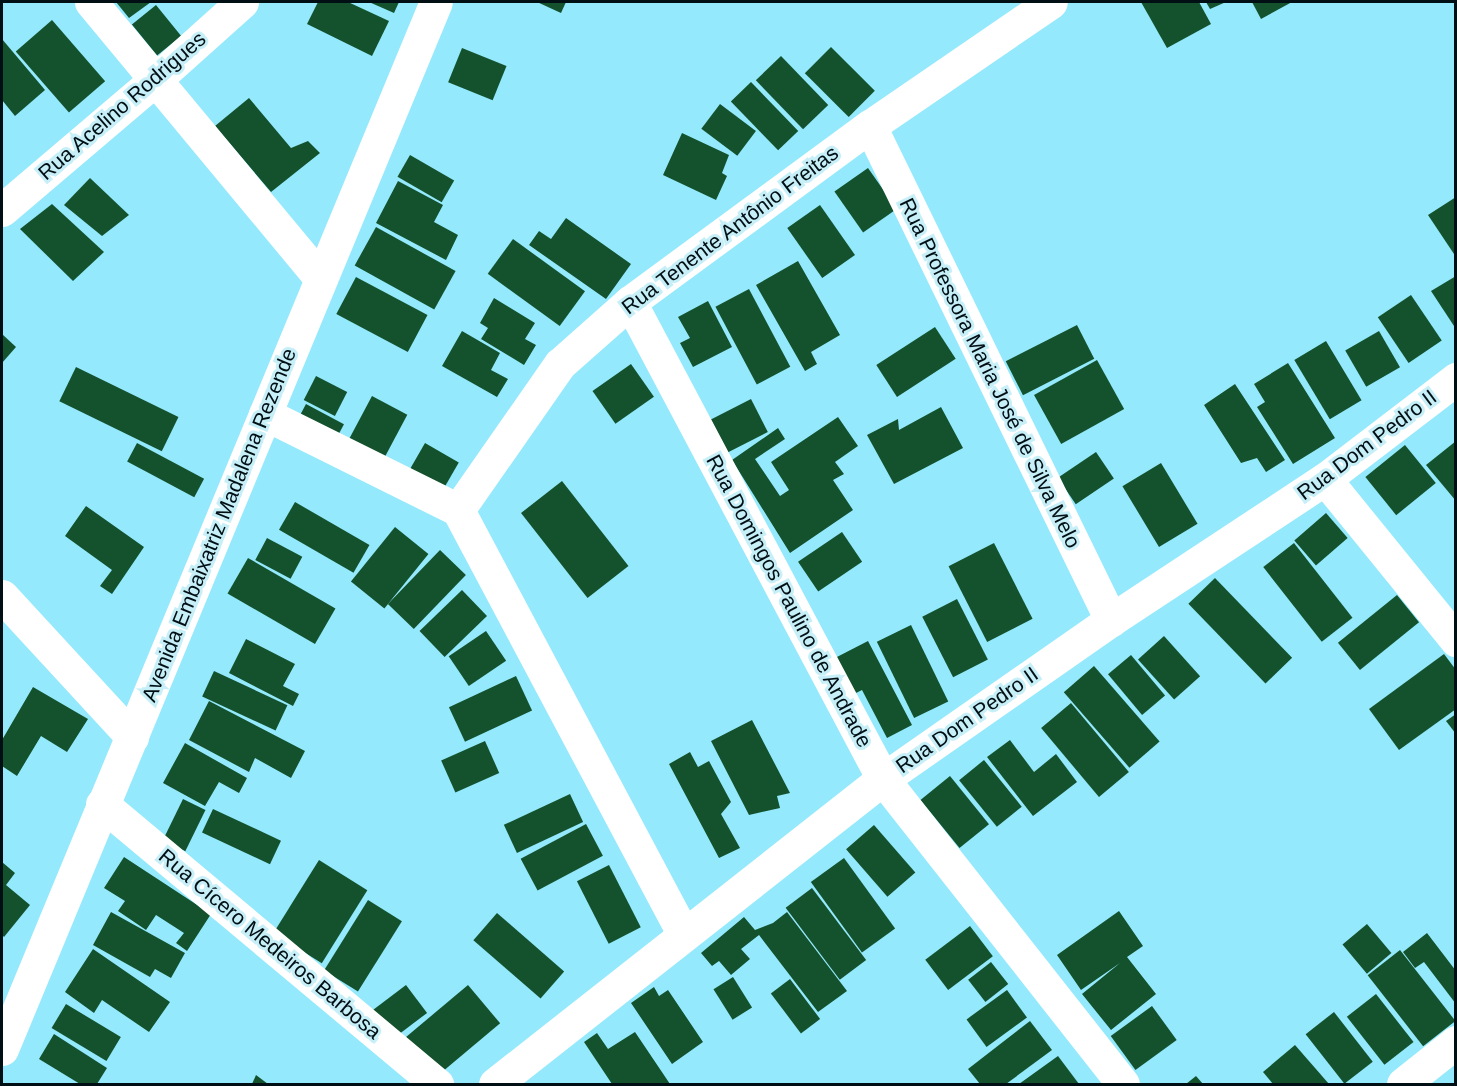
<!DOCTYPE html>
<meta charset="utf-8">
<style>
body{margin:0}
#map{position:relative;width:1457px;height:1086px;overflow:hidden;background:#94e9fc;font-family:Arial,sans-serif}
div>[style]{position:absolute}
.building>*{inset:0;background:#14522e;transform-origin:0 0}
.minor>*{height:33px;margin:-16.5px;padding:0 16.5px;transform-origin:16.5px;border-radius:16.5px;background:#fff}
span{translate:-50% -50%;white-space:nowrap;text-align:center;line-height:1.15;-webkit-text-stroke:6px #c7eff8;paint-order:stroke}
.street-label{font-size:21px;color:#000f14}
.frame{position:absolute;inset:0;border:3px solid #000f14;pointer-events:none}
</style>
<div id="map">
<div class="building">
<div style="clip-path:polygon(116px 2px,151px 2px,129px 18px)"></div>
<div style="clip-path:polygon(318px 2px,348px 2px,389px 21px,372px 56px,307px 24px)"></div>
<div style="clip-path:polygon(369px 2px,399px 2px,394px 13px)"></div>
<div style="clip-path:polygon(537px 2px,566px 2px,561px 13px)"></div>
<div style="clip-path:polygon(1141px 2px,1199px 2px,1211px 24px,1167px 48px)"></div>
<div style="clip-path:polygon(1206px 2px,1226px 2px,1210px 9px)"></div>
<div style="clip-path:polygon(1252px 2px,1292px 2px,1261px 19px)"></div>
<div style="left:156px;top:5px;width:40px;height:31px;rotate:51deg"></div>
<div style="left:52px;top:20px;width:81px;height:48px;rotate:49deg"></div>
<div style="clip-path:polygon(2px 39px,45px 90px,15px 116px,2px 100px)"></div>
<div style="left:831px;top:47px;width:62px;height:37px;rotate:45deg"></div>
<div style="left:462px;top:48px;width:48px;height:37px;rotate:22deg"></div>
<div style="left:781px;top:56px;width:68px;height:35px;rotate:46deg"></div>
<div style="left:751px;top:82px;width:68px;height:28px;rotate:46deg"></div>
<div style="clip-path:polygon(249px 98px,291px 148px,308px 141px,320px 153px,271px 192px,215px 126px)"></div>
<div style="left:720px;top:104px;width:45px;height:31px;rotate:37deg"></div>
<div style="clip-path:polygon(682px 133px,729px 155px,722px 173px,727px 176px,716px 200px,663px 175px)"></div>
<div style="left:410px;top:155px;width:51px;height:25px;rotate:30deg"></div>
<div style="left:868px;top:168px;width:50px;height:41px;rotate:55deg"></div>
<div style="clip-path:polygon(90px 178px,129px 215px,102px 236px,64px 205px)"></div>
<div style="clip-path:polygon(398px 181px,443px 205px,434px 222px,458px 235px,446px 260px,376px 223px)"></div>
<div style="clip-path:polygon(1456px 197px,1456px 257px,1428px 215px)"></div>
<div style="clip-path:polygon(52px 204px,104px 252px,73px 281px,20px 229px)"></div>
<div style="left:820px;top:205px;width:61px;height:40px;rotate:55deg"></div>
<div style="clip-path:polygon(566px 218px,631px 264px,606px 299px,529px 245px,539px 231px,551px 239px)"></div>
<div style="left:376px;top:227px;width:91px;height:44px;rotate:29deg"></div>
<div style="left:513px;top:239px;width:89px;height:43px;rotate:36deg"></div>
<div style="clip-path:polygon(798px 261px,840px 335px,811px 352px,817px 364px,805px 371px,756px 285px)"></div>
<div style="clip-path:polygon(1456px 276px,1456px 329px,1431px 291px)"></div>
<div style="left:356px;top:277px;width:81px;height:42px;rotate:28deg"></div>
<div style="left:749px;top:289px;width:88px;height:38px;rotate:62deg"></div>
<div style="left:1411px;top:295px;width:55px;height:40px;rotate:56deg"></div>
<div style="clip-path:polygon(494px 298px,535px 323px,525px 339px,536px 345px,524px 365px,481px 339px,488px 328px,480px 323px)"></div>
<div style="clip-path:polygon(708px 301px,732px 347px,693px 367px,680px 343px,690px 338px,678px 317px)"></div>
<div style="left:1077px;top:325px;width:38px;height:80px;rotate:63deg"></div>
<div style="left:935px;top:327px;width:38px;height:70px;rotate:57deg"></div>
<div style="clip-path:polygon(462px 331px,500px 353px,491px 370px,508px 379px,497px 397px,442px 366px)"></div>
<div style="left:1379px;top:331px;width:42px;height:39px;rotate:60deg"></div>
<div style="clip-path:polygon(2px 334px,16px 347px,2px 363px)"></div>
<div style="left:1326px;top:341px;width:69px;height:37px;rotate:59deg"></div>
<div style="left:1097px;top:360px;width:56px;height:72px;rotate:61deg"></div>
<div style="clip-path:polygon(1288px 363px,1335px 438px,1293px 464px,1257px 407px,1265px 402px,1254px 384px)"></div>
<div style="left:631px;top:364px;width:40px;height:47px;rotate:55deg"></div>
<div style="left:76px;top:367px;width:114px;height:38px;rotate:26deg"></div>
<div style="left:316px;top:376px;width:35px;height:27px;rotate:27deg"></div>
<div style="clip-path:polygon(1235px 384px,1285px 460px,1266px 472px,1257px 458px,1241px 463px,1204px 405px)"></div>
<div style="left:372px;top:396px;width:40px;height:55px;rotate:28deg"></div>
<div style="left:751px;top:399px;width:37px;height:45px;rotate:63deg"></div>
<div style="left:306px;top:404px;width:43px;height:17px;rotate:28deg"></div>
<div style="clip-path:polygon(941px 407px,963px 448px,894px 484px,867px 435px,898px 419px,899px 430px)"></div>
<div style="clip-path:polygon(838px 417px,858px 446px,835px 462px,844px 474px,833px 480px,853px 510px,790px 553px,732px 460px,778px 428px,785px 439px,755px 459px,780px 496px,789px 490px,771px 462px)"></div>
<div style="clip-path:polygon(1456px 441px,1456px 501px,1426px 465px)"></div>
<div style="left:137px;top:443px;width:76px;height:21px;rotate:28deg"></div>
<div style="left:425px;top:443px;width:39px;height:36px;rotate:30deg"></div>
<div style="left:1405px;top:445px;width:49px;height:51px;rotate:51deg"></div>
<div style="left:1096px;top:452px;width:32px;height:46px;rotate:56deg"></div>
<div style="left:1161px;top:463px;width:71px;height:45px;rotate:59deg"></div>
<div style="left:562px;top:481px;width:108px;height:52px;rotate:52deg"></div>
<div style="left:295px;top:502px;width:86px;height:32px;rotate:30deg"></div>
<div style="clip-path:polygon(86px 506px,144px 547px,112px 594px,100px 586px,112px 570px,65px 536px)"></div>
<div style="left:1326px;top:513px;width:33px;height:42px;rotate:49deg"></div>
<div style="left:395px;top:527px;width:43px;height:70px;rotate:39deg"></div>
<div style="left:842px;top:532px;width:36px;height:53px;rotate:56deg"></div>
<div style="left:267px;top:538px;width:40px;height:25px;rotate:28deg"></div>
<div style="left:994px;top:543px;width:85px;height:51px;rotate:63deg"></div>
<div style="left:1294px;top:543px;width:95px;height:39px;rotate:52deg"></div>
<div style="left:440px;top:550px;width:36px;height:75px;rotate:44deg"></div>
<div style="left:248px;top:558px;width:101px;height:41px;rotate:30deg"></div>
<div style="left:1215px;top:578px;width:111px;height:37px;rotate:46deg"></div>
<div style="left:462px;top:590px;width:36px;height:59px;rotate:46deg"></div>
<div style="left:1397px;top:595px;width:35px;height:76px;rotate:51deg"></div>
<div style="left:957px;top:599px;width:68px;height:39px;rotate:63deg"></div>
<div style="left:911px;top:625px;width:85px;height:38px;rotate:64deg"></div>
<div style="left:486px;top:631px;width:36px;height:45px;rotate:56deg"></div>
<div style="left:1164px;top:636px;width:54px;height:35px;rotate:48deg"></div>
<div style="clip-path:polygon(246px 639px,295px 664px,283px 686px,299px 694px,293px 706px,229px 673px)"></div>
<div style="clip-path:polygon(868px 641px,912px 725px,887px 738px,862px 690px,852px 695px,833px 659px)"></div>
<div style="clip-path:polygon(1444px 654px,1456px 670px,1456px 709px,1399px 750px,1369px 709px)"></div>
<div style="left:1131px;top:655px;width:53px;height:30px;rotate:50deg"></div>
<div style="left:1094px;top:666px;width:100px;height:40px;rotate:49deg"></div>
<div style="left:214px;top:671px;width:81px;height:28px;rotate:25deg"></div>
<div style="left:516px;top:676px;width:38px;height:74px;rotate:65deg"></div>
<div style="clip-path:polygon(33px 687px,88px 719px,67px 752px,41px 736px,17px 776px,2px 766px,2px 740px)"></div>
<div style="clip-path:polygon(209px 701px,305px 751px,291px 778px,255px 758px,249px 772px,189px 740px)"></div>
<div style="left:1071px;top:703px;width:90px;height:39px;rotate:50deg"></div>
<div style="clip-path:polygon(1456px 714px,1456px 734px,1446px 721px)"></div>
<div style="clip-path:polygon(752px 720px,790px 793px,777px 796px,780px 808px,749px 815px,711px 741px)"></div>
<div style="clip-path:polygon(1010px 740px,1034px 772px,1056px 754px,1077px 782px,1033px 816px,987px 757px)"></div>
<div style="left:485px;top:741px;width:35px;height:48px;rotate:66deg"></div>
<div style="clip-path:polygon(185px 743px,247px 778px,239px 793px,219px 782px,205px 806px,163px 783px)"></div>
<div style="clip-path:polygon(690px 752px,698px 767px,709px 761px,731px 802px,721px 814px,740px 848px,719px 858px,669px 764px)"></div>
<div style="left:984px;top:760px;width:60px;height:32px;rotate:51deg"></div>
<div style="left:950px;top:776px;width:62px;height:38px;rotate:51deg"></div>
<div style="left:570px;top:794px;width:31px;height:73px;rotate:65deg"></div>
<div style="left:183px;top:799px;width:25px;height:46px;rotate:26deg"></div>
<div style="left:213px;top:809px;width:75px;height:26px;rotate:25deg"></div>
<div style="left:586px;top:824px;width:36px;height:74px;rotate:62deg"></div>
<div style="left:874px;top:825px;width:63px;height:37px;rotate:49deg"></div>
<div style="clip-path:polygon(124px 857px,211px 914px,187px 951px,176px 943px,184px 933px,156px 915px,146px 930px,118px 911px,125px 901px,104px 888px)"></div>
<div style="left:844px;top:858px;width:87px;height:41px;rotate:54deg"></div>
<div style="left:319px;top:860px;width:57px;height:86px;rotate:32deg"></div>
<div style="clip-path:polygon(2px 862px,15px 873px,6px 885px,30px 905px,4px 937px,2px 935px)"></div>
<div style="left:609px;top:865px;width:70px;height:36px;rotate:63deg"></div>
<div style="left:812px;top:888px;width:90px;height:33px;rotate:53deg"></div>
<div style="left:368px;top:900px;width:40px;height:83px;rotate:32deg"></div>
<div style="clip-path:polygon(1119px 911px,1143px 946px,1127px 957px,1156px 994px,1111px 1030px,1082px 994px,1120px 963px,1081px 990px,1057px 955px)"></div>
<div style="clip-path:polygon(111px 912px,185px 953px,171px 978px,155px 969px,150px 977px,93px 945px)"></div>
<div style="clip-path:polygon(787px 912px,847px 991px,818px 1012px,759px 935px,741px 949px,750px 959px,731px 975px,719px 961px,712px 966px,701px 953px,744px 917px,755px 930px,773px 923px)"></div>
<div style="left:497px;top:913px;width:89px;height:36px;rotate:41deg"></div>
<div style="left:1367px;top:924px;width:38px;height:32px;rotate:50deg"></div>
<div style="left:970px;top:926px;width:38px;height:56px;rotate:53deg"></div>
<div style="clip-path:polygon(1427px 933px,1456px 971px,1456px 1004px,1424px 962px,1415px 968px,1403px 952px)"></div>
<div style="clip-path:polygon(93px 949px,170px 1002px,149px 1032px,102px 1000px,94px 1013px,65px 992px)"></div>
<div style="left:1400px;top:950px;width:90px;height:41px;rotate:52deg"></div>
<div style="left:991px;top:962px;width:28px;height:29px;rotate:52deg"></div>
<div style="left:733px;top:977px;width:36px;height:23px;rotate:58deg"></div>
<div style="left:790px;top:979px;width:50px;height:24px;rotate:53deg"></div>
<div style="left:406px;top:985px;width:35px;height:41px;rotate:53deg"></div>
<div style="left:468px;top:985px;width:50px;height:84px;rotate:50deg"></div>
<div style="clip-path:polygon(654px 987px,659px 996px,668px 990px,703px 1042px,672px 1064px,631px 1003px)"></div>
<div style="left:1007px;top:990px;width:34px;height:50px;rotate:54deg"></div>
<div style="left:1376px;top:994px;width:61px;height:37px;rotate:52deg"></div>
<div style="left:66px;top:1004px;width:64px;height:28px;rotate:31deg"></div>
<div style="left:1152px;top:1006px;width:42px;height:51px;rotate:54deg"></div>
<div style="left:1334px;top:1012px;width:63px;height:36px;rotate:52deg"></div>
<div style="clip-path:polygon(1030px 1021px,1052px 1050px,1006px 1084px,980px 1084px,968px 1069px)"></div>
<div style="clip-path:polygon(635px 1032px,670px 1084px,612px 1084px,584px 1042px,597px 1033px,608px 1049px)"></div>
<div style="clip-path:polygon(54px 1034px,107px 1068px,97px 1084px,80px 1084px,39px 1059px)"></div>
<div style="clip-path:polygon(1295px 1045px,1329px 1084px,1273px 1084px,1263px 1072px)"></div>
<div style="clip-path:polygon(1058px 1056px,1079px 1084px,1019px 1084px)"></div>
<div style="clip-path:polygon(256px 1075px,268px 1084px,252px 1084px)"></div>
<div style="clip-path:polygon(1196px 1076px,1203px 1084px,1186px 1084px)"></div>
</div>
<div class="minor">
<div style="left:91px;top:2px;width:359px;rotate:50.3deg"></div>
<div style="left:870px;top:126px;width:550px;rotate:63.99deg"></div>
<div style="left:2px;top:210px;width:201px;rotate:-40.4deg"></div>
<div style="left:155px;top:80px;width:117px;rotate:-41.9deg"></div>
<div style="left:630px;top:302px;width:540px;rotate:62.06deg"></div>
<div style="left:883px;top:779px;width:388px;rotate:51.8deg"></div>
<div style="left:265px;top:414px;width:216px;rotate:26.4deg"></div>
<div style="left:458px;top:510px;width:480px;rotate:62deg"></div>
<div style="left:1325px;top:479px;width:208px;rotate:50.9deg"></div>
<div style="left:458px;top:510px;width:178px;rotate:-55.1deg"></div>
<div style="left:560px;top:364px;width:94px;rotate:-41.5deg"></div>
<div style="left:630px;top:302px;width:298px;rotate:-36.3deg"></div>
<div style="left:870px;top:126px;width:219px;rotate:-34.4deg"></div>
<div style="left:2px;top:596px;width:192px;rotate:47.3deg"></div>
<div style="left:102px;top:804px;width:437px;rotate:39.9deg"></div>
<div style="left:2px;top:1049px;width:1133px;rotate:-67.49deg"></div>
<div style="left:495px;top:1084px;width:494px;rotate:-38.2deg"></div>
<div style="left:883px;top:779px;width:278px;rotate:-34.9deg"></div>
<div style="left:1111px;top:620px;width:256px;rotate:-33.4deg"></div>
<div style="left:1325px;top:479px;width:165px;rotate:-37.4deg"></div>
<div style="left:1403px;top:1084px;width:68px;rotate:-38.4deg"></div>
</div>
<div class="street-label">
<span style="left:122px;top:106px;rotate:-41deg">Rua Acelino Rodrigues</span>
<span style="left:730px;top:230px;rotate:-37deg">Rua Tenente Antônio Freitas</span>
<span style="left:990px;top:373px;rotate:64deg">Rua Professora Maria José de Silva Melo</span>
<span style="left:1367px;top:445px;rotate:-37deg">Rua Dom Pedro II</span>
<span style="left:219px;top:525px;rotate:-68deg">Avenida Embaixatriz Madalena Rezende</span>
<span style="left:789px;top:601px;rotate:62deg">Rua Domingos Paulino de Andrade</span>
<span style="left:967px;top:720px;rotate:-35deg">Rua Dom Pedro II</span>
<span style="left:270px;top:944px;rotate:40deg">Rua Cícero Medeiros Barbosa</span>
</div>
<div class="frame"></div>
</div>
